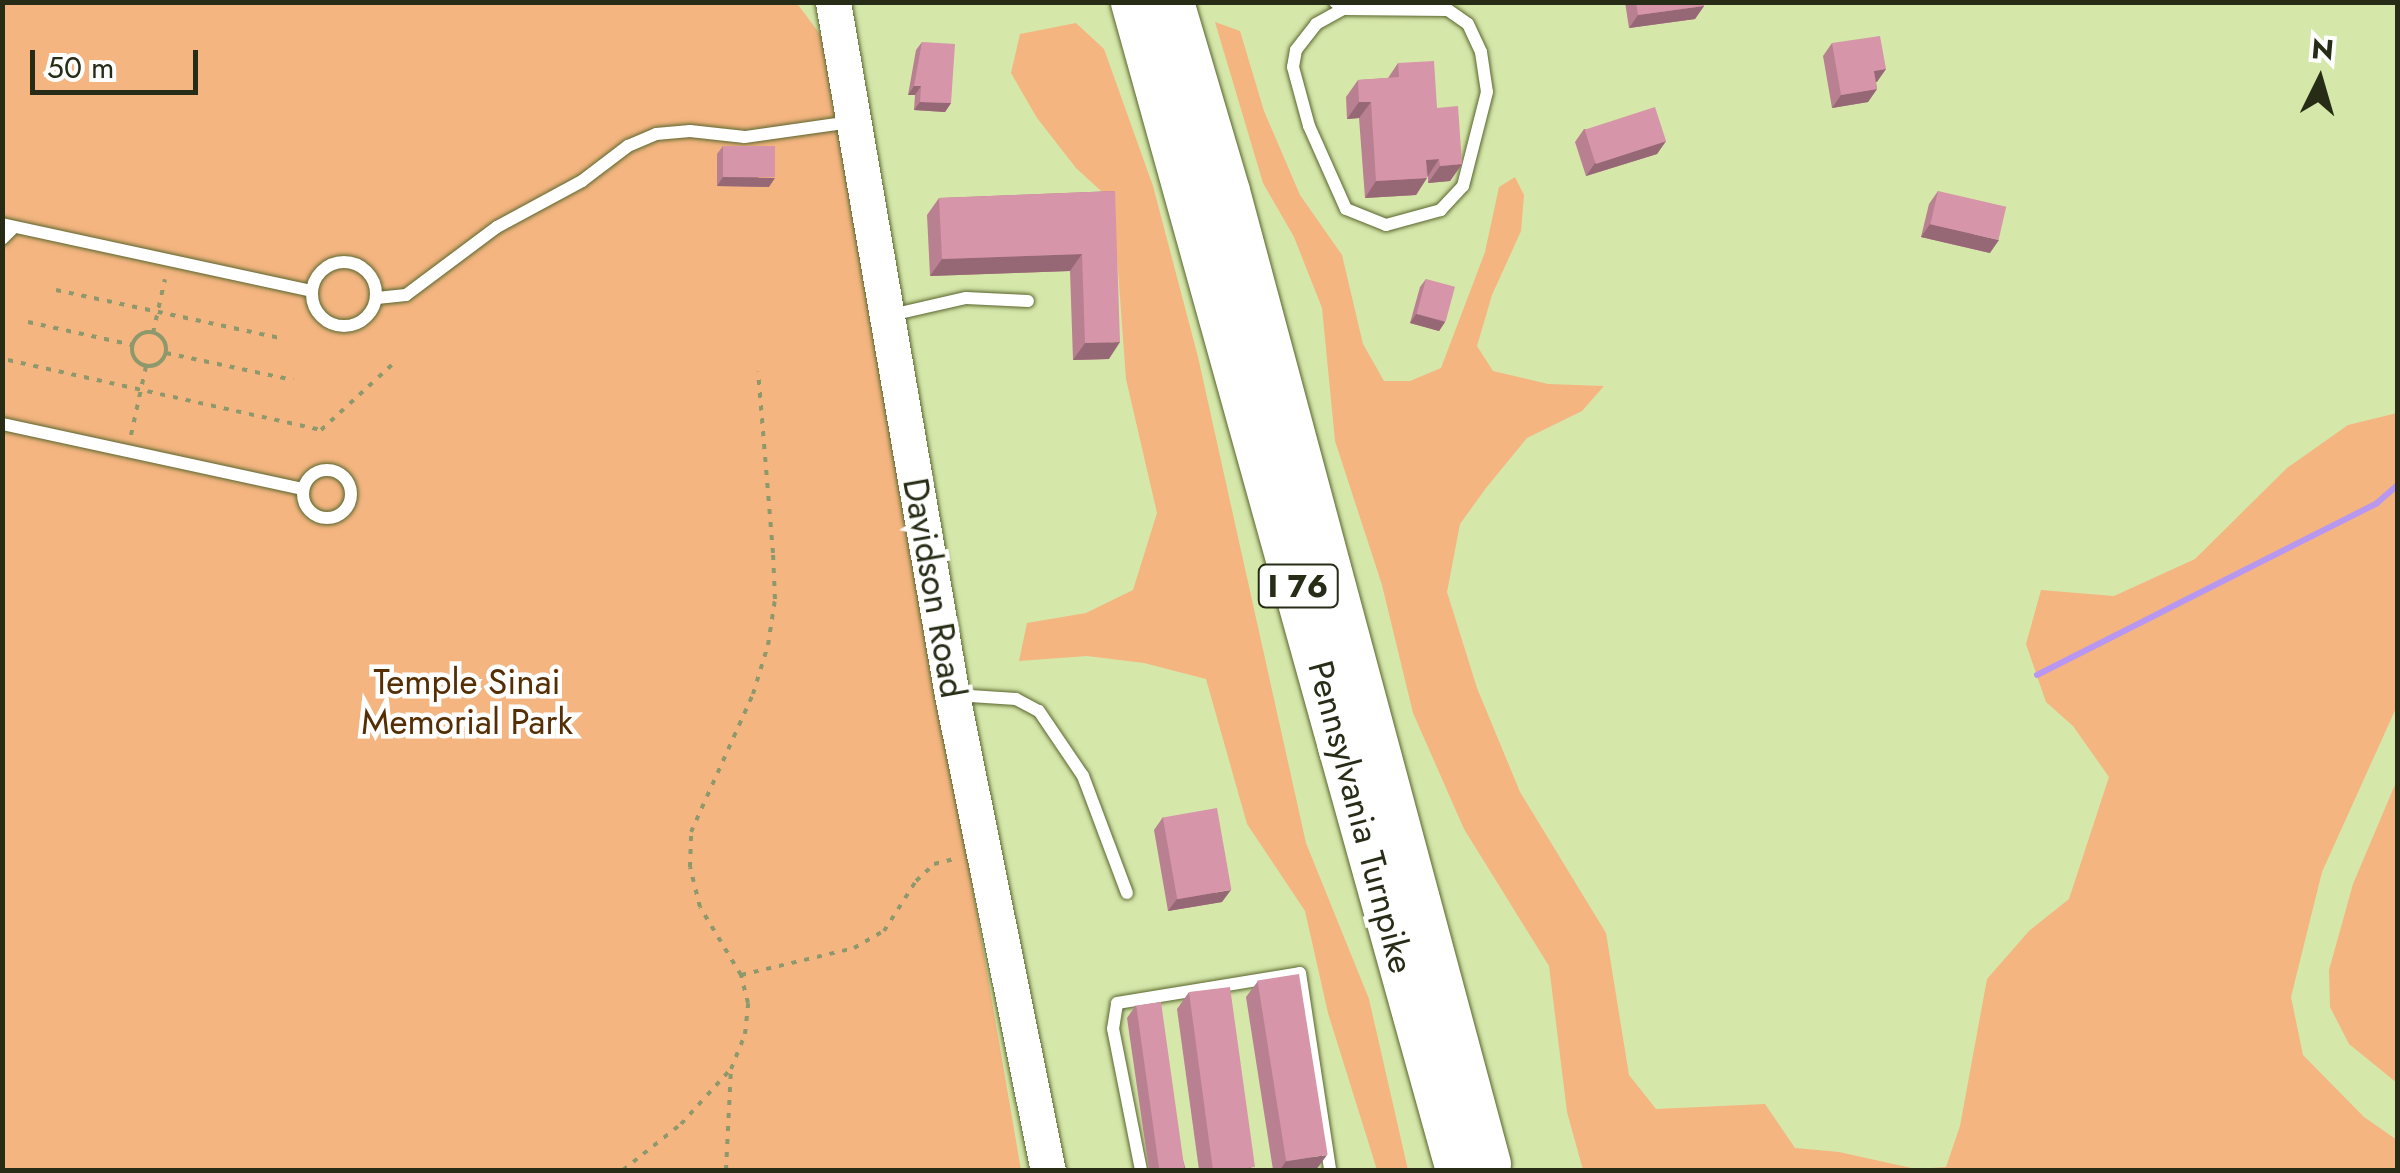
<!DOCTYPE html>
<style>
body{margin:0}
#map{position:relative;width:2400px;height:1173px;overflow:hidden;background:#d6e7aa;font-family:Jost,sans-serif}
div>[style]{position:absolute}
.green>*{inset:0;background:#f4b580}
.stream>*{height:6px;margin:-3px;padding:0 3px;transform-origin:3px;border-radius:3px;background:#b897f0}
.path>*{height:4px;margin-top:-2px;transform-origin:0;background:repeating-linear-gradient(90deg,#8d996c 0 5px,transparent 0 13px)}
.path>.ring{margin:-2px;padding:0;box-sizing:content-box;background:none;border:4px solid #8d996c;border-radius:50%}
.roads{filter:drop-shadow(0 0 2px #59662e) drop-shadow(0 0 2px #59662e)}
.lane>*{height:12px;margin:-6px;padding:0 6px;transform-origin:6px;border-radius:6px;background:#fff}
.lane>.ring{margin:-6px;padding:0;box-sizing:content-box;background:none;border:12px solid #fff;border-radius:50%}
.secondary>*{height:35px;margin:-17.5px;padding:0 17.5px;transform-origin:17.5px;border-radius:17.5px;background:#fff}
.highway>*{height:45px;margin:-22.5px;padding:0 22.5px;transform-origin:22.5px;border-radius:22.5px;background:#fff}
.wall>*{inset:0;background:#b88090}
.shaded-wall>*{inset:0;background:#966876}
.building>*{inset:0;background:#d695a8;transform-origin:0 0}
span{translate:-50% -50%;white-space:nowrap;text-align:center;line-height:1.15;-webkit-text-stroke:9px #fff;paint-order:stroke}
.shield-label span{padding:2px 8px;background:#fff;border:2px solid;border-radius:8px;-webkit-text-stroke-width:0}
.shield-label{font-size:32px;color:#262c15;font-weight:700}
.street-label{font-size:35px;color:#262c15}
.park-label{font-size:35px;color:#552e04}
.frame{position:absolute;inset:0;border:5px solid #262c15;pointer-events:none}
.north{position:absolute;left:2270px;top:30px;width:100px;height:100px;-webkit-text-stroke:8px #fff;paint-order:stroke;rotate:5deg;font-size:28px;font-weight:700;line-height:40px;text-align:center;color:#262c15}
.north::after{content:'';display:block;margin:auto;width:35px;height:45px;background:#262c15;clip-path:polygon(50% 0,100% 100%,50% 72%,0 100%)}
.scale{position:absolute;left:30px;top:50px;width:168px;height:45px;box-sizing:border-box;border:5px solid #262c15;border-top:0;padding-left:12px;font-size:30px;line-height:35px;white-space:nowrap;color:#262c15;-webkit-text-stroke:8px #fff;paint-order:stroke}
</style>
<div id="map">
<div class="green">
<div style="clip-path:polygon(790px 2px,799px 6px,828px 45px,1021px 1170px,3px 1170px,2px 3px)"></div>
<div style="clip-path:polygon(1215px 22px,1240px 31px,1264px 111px,1300px 195px,1342px 255px,1363px 344px,1384px 381px,1410px 381px,1441px 368px,1485px 252px,1499px 187px,1515px 177px,1524px 195px,1521px 231px,1492px 295px,1477px 346px,1493px 371px,1548px 384px,1604px 386px,1582px 411px,1527px 438px,1486px 488px,1460px 524px,1447px 592px,1477px 688px,1520px 792px,1606px 933px,1629px 1075px,1656px 1109px,1765px 1104px,1795px 1148px,1839px 1152px,1916px 1169px,1946px 1167px,1960px 1126px,1987px 979px,2029px 931px,2069px 899px,2109px 777px,2073px 726px,2046px 702px,2026px 644px,2041px 590px,2114px 596px,2195px 559px,2287px 468px,2348px 425px,2397px 413px,2397px 706px,2322px 872px,2291px 997px,2303px 1055px,2364px 1117px,2397px 1140px,2397px 1170px,1583px 1170px,1567px 1112px,1549px 966px,1464px 829px,1413px 713px,1382px 585px,1335px 441px,1322px 308px,1294px 237px,1263px 183px)"></div>
<div style="clip-path:polygon(1076px 23px,1104px 49px,1153px 186px,1198px 357px,1306px 843px,1369px 999px,1408px 1170px,1377px 1170px,1328px 1013px,1305px 911px,1247px 824px,1206px 679px,1144px 663px,1087px 656px,1019px 661px,1027px 623px,1086px 613px,1133px 590px,1157px 513px,1126px 379px,1113px 202px,1076px 168px,1037px 118px,1011px 73px,1020px 34px)"></div>
<div style="clip-path:polygon(2397px 780px,2397px 1083px,2349px 1044px,2330px 1007px,2329px 970px,2353px 884px)"></div>
</div>
<div class="stream">
<div style="left:2037px;top:675px;width:381px;rotate:-26.8deg"></div>
<div style="left:2377px;top:503px;width:28px;rotate:-41deg"></div>
</div>
<div class="path">
<div style="left:56px;top:290px;width:229px;rotate:12.1deg"></div>
<div style="left:28px;top:322px;width:107px;rotate:12.4deg"></div>
<div class="ring" style="left:132px;top:332px;width:30px;height:30px"></div>
<div style="left:153px;top:333px;width:55px;rotate:-77.5deg"></div>
<div style="left:166px;top:353px;width:130px;rotate:12deg"></div>
<div style="left:8px;top:360px;width:321px;rotate:12.6deg"></div>
<div style="left:321px;top:430px;width:103px;rotate:-42.6deg"></div>
<div style="left:131px;top:435px;width:71px;rotate:-77.7deg"></div>
<div style="left:741px;top:975px;width:116px;rotate:-13.4deg"></div>
<div style="left:854px;top:948px;width:34px;rotate:-30deg"></div>
<div style="left:884px;top:931px;width:59px;rotate:-57.4deg"></div>
<div style="left:916px;top:881px;width:25px;rotate:-43deg"></div>
<div style="left:934px;top:864px;width:25px;rotate:-14deg"></div>
<div style="left:623px;top:1170px;width:74px;rotate:-38.4deg"></div>
<div style="left:681px;top:1124px;width:72px;rotate:-47.8deg"></div>
<div style="left:726px;top:1170px;width:101px;rotate:-87.2deg"></div>
<div style="left:731px;top:1069px;width:38px;rotate:-68deg"></div>
<div style="left:745px;top:1034px;width:31px;rotate:-84deg"></div>
<div style="left:748px;top:1003px;width:29px;rotate:-104deg"></div>
<div style="left:741px;top:975px;width:79px;rotate:-121.1deg"></div>
<div style="left:700px;top:907px;width:41px;rotate:-104deg"></div>
<div style="left:690px;top:867px;width:35px;rotate:-88deg"></div>
<div style="left:691px;top:832px;width:151px;rotate:-65.8deg"></div>
<div style="left:753px;top:694px;width:51px;rotate:-73deg"></div>
<div style="left:768px;top:645px;width:47px;rotate:-81.3deg"></div>
<div style="left:775px;top:599px;width:46px;rotate:-92.5deg"></div>
<div style="left:773px;top:553px;width:182px;rotate:-94.7deg"></div>
</div>
<div class="roads">
<div class="lane">
<div style="left:1335px;top:2px;width:11px;rotate:41deg"></div>
<div style="left:1343px;top:9px;width:105px;rotate:0.5deg"></div>
<div style="left:1448px;top:10px;width:24px;rotate:35deg"></div>
<div style="left:1468px;top:24px;width:31px;rotate:65deg"></div>
<div style="left:1481px;top:52px;width:40px;rotate:81.5deg"></div>
<div style="left:1487px;top:92px;width:97px;rotate:104.3deg"></div>
<div style="left:1463px;top:186px;width:33px;rotate:133deg"></div>
<div style="left:1441px;top:210px;width:57px;rotate:164.7deg"></div>
<div style="left:1386px;top:225px;width:43px;rotate:-158.2deg"></div>
<div style="left:1346px;top:209px;width:91px;rotate:-114deg"></div>
<div style="left:1309px;top:126px;width:61px;rotate:-105.2deg"></div>
<div style="left:1293px;top:67px;width:17px;rotate:-80deg"></div>
<div style="left:1296px;top:50px;width:33px;rotate:-52deg"></div>
<div style="left:1316px;top:24px;width:31px;rotate:-29deg"></div>
<div style="left:1343px;top:9px;width:8px;rotate:-67deg"></div>
<div style="left:2px;top:224px;width:317px;rotate:12.2deg"></div>
<div style="left:2px;top:239px;width:16px;rotate:-45deg"></div>
<div class="ring" style="left:312px;top:262px;width:52px;height:52px"></div>
<div style="left:377px;top:298px;width:29px;rotate:-6deg"></div>
<div style="left:406px;top:295px;width:114px;rotate:-36.8deg"></div>
<div style="left:497px;top:227px;width:97px;rotate:-28.4deg"></div>
<div style="left:582px;top:181px;width:58px;rotate:-37.3deg"></div>
<div style="left:628px;top:146px;width:30px;rotate:-23deg"></div>
<div style="left:656px;top:134px;width:34px;rotate:-5deg"></div>
<div style="left:690px;top:131px;width:55px;rotate:6.2deg"></div>
<div style="left:745px;top:137px;width:106px;rotate:-8.1deg"></div>
<div style="left:891px;top:315px;width:77px;rotate:-12.8deg"></div>
<div style="left:966px;top:298px;width:62px;rotate:2.8deg"></div>
<div style="left:2px;top:424px;width:308px;rotate:12.2deg"></div>
<div class="ring" style="left:303px;top:470px;width:36px;height:36px"></div>
<div style="left:955px;top:695px;width:61px;rotate:3.8deg"></div>
<div style="left:1016px;top:699px;width:26px;rotate:28deg"></div>
<div style="left:1039px;top:711px;width:78px;rotate:55.9deg"></div>
<div style="left:1083px;top:776px;width:125px;rotate:69.4deg"></div>
<div style="left:1141px;top:1170px;width:144px;rotate:-101.2deg"></div>
<div style="left:1113px;top:1029px;width:26px;rotate:-81deg"></div>
<div style="left:1117px;top:1003px;width:185px;rotate:-9.3deg"></div>
<div style="left:1300px;top:973px;width:199px;rotate:81.3deg"></div>
</div>
<div class="secondary">
<div style="left:833px;top:2px;width:703px;rotate:80.26deg"></div>
<div style="left:952px;top:695px;width:485px;rotate:78.6deg"></div>
</div>
<div class="highway">
<div style="left:1133px;top:2px;width:1212px;rotate:74.45deg"></div>
<div style="left:1171px;top:2px;width:197px;rotate:73.5deg"></div>
<div style="left:1227px;top:191px;width:1007px;rotate:74.98deg"></div>
</div>
</div>
<div class="wall">
<div style="clip-path:polygon(1625px 2px,1704px 2px,1704px 6px,1695px 19px,1629px 28px)"></div>
<div style="clip-path:polygon(922px 42px,951px 103px,945px 112px,914px 110px,915px 95px,908px 95px,916px 50px)"></div>
<div style="clip-path:polygon(1832px 43px,1886px 69px,1876px 82px,1877px 89px,1868px 102px,1832px 108px,1823px 56px)"></div>
<div style="clip-path:polygon(1398px 63px,1437px 108px,1462px 164px,1450px 181px,1428px 183px,1428px 176px,1416px 195px,1365px 198px,1359px 118px,1347px 119px,1346px 97px,1358px 80px,1388px 78px)"></div>
<div style="clip-path:polygon(1584px 129px,1666px 141px,1657px 154px,1586px 176px,1575px 142px)"></div>
<div style="clip-path:polygon(723px 146px,769px 187px,717px 186px,717px 154px)"></div>
<div style="clip-path:polygon(1115px 191px,1109px 359px,1073px 360px,1070px 271px,930px 276px,927px 215px,939px 198px)"></div>
<div style="clip-path:polygon(1938px 191px,1990px 253px,1921px 237px,1929px 204px)"></div>
<div style="clip-path:polygon(1426px 279px,1445px 322px,1439px 331px,1410px 323px,1420px 287px)"></div>
<div style="clip-path:polygon(1163px 817px,1222px 902px,1168px 911px,1154px 830px)"></div>
<div style="clip-path:polygon(1258px 981px,1316px 1170px,1273px 1170px,1246px 997px)"></div>
<div style="clip-path:polygon(1189px 992px,1252px 1170px,1199px 1170px,1177px 1009px)"></div>
<div style="clip-path:polygon(1136px 1005px,1186px 1170px,1149px 1170px,1127px 1018px)"></div>
</div>
<div class="shaded-wall">
<div style="clip-path:polygon(1704px 6px,1695px 19px,1629px 28px,1638px 15px)"></div>
<div style="clip-path:polygon(1886px 69px,1877px 82px,1865px 83px,1874px 71px)"></div>
<div style="clip-path:polygon(914px 86px,921px 86px,915px 95px,908px 95px)"></div>
<div style="clip-path:polygon(1877px 89px,1868px 102px,1832px 108px,1841px 95px)"></div>
<div style="clip-path:polygon(920px 102px,951px 103px,945px 112px,914px 110px)"></div>
<div style="clip-path:polygon(1359px 102px,1371px 102px,1359px 118px,1347px 119px)"></div>
<div style="clip-path:polygon(1666px 141px,1657px 154px,1586px 176px,1595px 163px)"></div>
<div style="clip-path:polygon(1439px 159px,1428px 176px,1426px 160px)"></div>
<div style="clip-path:polygon(1462px 164px,1450px 181px,1428px 183px,1440px 166px)"></div>
<div style="clip-path:polygon(723px 177px,775px 178px,769px 187px,717px 186px)"></div>
<div style="clip-path:polygon(1427px 178px,1416px 195px,1365px 198px,1376px 181px)"></div>
<div style="clip-path:polygon(1930px 224px,1999px 240px,1990px 253px,1921px 237px)"></div>
<div style="clip-path:polygon(1082px 254px,1070px 271px,930px 276px,942px 259px)"></div>
<div style="clip-path:polygon(1416px 314px,1445px 322px,1439px 331px,1410px 323px)"></div>
<div style="clip-path:polygon(1120px 342px,1109px 359px,1073px 360px,1085px 343px)"></div>
<div style="clip-path:polygon(1231px 890px,1222px 902px,1168px 911px,1177px 899px)"></div>
<div style="clip-path:polygon(1327px 1155px,1316px 1170px,1280px 1170px,1286px 1161px)"></div>
</div>
<div class="building">
<div style="clip-path:polygon(1636px 2px,1704px 2px,1704px 6px,1638px 15px)"></div>
<div style="clip-path:polygon(1880px 36px,1886px 69px,1874px 71px,1877px 89px,1841px 95px,1832px 43px)"></div>
<div style="clip-path:polygon(922px 42px,955px 44px,951px 103px,920px 102px,921px 86px,914px 86px)"></div>
<div style="clip-path:polygon(1434px 61px,1437px 108px,1458px 106px,1462px 164px,1440px 166px,1439px 159px,1426px 160px,1427px 178px,1376px 181px,1371px 102px,1359px 102px,1358px 80px,1399px 77px,1398px 63px)"></div>
<div style="left:1655px;top:107px;width:36px;height:74px;rotate:72deg"></div>
<div style="left:723px;top:146px;width:52px;height:31px"></div>
<div style="clip-path:polygon(1115px 191px,1120px 342px,1085px 343px,1082px 254px,942px 259px,939px 198px)"></div>
<div style="left:1938px;top:191px;width:70px;height:34px;rotate:13deg"></div>
<div style="left:1426px;top:279px;width:30px;height:36px;rotate:15deg"></div>
<div style="left:1217px;top:808px;width:83px;height:55px;rotate:80deg"></div>
<div style="left:1299px;top:974px;width:183px;height:42px;rotate:81deg"></div>
<div style="clip-path:polygon(1230px 987px,1255px 1167px,1231px 1170px,1213px 1170px,1189px 992px)"></div>
<div style="left:1161px;top:1002px;width:170px;height:25px;rotate:82deg"></div>
</div>
<div class="shield-label">
<span style="left:1298px;top:586px">I 76</span>
</div>
<div class="street-label">
<span style="left:934px;top:588px;rotate:80deg">Davidson Road</span>
<span style="left:1361px;top:817px;rotate:75deg">Pennsylvania Turnpike</span>
</div>
<div class="park-label">
<span style="left:467px;top:702px">Temple Sinai<br>Memorial Park</span>
</div>
<div class="frame"></div>
<div class="north">N</div>
<div class="scale">50 m</div>
</div>
